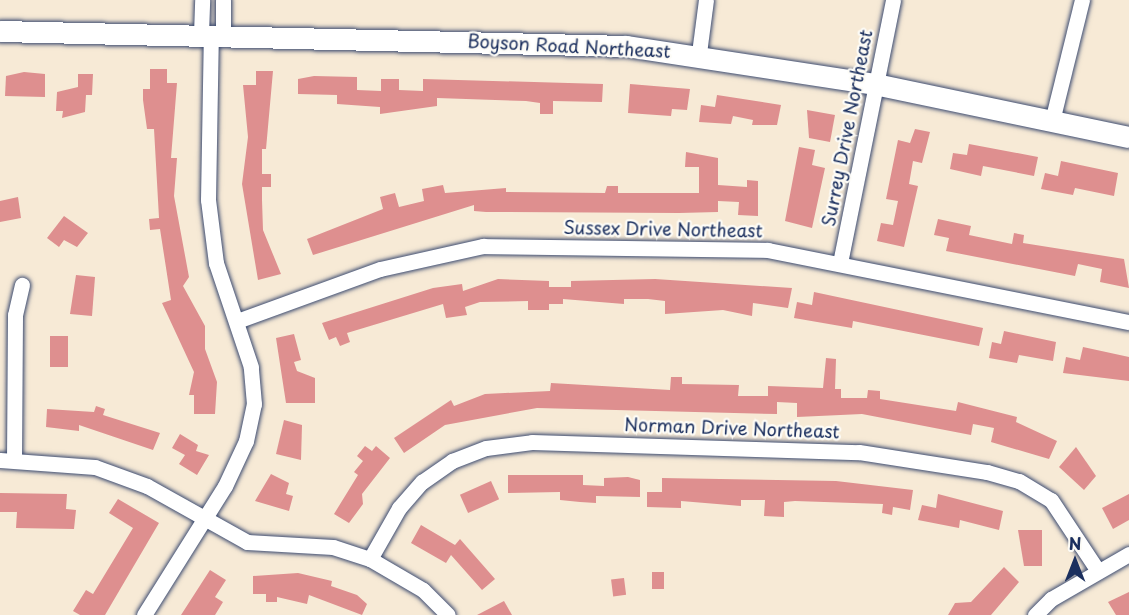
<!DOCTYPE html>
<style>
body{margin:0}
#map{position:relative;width:1129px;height:615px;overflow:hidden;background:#f7ead6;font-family:"Playpen Sans",sans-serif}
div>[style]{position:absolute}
.building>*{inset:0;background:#de8f8f;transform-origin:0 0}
.roads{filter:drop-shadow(0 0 2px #3c4b70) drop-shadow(0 0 2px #3c4b70)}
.minor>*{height:15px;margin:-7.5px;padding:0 7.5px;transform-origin:7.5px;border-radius:7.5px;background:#fff}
.secondary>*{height:21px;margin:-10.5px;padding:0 10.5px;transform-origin:10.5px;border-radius:10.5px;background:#fff}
span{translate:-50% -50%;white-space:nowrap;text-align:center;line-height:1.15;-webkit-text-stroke:4.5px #fdfcf7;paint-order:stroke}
.street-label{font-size:18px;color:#1b2f5e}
.north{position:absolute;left:1045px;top:531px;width:60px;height:60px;-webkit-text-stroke:4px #fdfcf7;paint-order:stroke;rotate:0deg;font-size:16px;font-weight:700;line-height:24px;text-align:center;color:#1b2f5e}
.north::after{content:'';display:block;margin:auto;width:21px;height:27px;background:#1b2f5e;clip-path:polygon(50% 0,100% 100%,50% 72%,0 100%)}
</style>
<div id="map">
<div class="building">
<div style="clip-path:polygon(150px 69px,167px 69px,167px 83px,177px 83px,171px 158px,177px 158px,174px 196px,189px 277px,183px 286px,205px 326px,205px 349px,217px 382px,215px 414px,194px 414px,194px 395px,189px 395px,194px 372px,162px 303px,171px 300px,160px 229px,150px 230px,149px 219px,159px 218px,154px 129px,147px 129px,143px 100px,143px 89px,150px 89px)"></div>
<div style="clip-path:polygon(256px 71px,273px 71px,266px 149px,262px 149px,262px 174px,271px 174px,271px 187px,262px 187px,262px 200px,263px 230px,281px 274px,258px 280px,242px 184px,248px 137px,243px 85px,256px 85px)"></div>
<div style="clip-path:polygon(24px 72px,45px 74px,45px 97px,5px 96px,6px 76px)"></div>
<div style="clip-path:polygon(78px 74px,93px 74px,92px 95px,86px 95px,85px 112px,62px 118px,63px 111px,56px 111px,57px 92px,78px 87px)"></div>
<div style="clip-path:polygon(314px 76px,357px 77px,357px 90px,381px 91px,381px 79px,399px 79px,399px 90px,423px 91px,423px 79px,603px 84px,602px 102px,553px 101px,553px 114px,540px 114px,540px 103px,526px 101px,437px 98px,437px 106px,380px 114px,380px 107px,337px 104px,337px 95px,298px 94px,298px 79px)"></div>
<div style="clip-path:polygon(630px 84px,690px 89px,687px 110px,672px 109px,671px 116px,628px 113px)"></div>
<div style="clip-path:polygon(717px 95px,781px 105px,777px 125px,752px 125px,753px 120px,733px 116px,731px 124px,699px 122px,701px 105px,715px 107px)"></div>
<div style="clip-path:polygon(807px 110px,835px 115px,830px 142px,809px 138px)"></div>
<div style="clip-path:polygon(915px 129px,930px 132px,922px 163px,913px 161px,909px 184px,918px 186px,904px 247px,877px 241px,881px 223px,893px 225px,898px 201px,886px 199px,898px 140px,910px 143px)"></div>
<div style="clip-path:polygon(969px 144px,1038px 157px,1034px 176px,983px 166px,981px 176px,950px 169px,953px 153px,967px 155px)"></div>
<div style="clip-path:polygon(799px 147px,815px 150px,812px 165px,825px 168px,812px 228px,785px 221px)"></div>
<div style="clip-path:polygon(686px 152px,718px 158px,718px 185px,747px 187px,747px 180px,758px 181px,758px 216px,738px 215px,739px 202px,718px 201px,718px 212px,679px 213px,486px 212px,474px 211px,474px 205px,313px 255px,307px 239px,383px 209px,380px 197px,395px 193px,399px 207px,424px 201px,422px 189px,443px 185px,445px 193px,506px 188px,506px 192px,605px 193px,607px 186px,618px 186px,618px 193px,699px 193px,699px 167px,685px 167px)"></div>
<div style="clip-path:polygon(1061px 161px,1118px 173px,1114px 196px,1075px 188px,1073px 195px,1041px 189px,1045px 173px,1058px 176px)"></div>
<div style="clip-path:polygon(18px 197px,21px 218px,0 222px,0 201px)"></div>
<div style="clip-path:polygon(64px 216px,88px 233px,77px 247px,64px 240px,59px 247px,47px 238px)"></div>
<div style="clip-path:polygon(938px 219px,971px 226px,969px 235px,1012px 244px,1014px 233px,1024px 235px,1023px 243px,1124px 259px,1129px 288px,1100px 282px,1102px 269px,1078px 264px,1075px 276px,946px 251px,949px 238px,934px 235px)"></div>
<div style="clip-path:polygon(76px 275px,95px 277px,92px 316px,70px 314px)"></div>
<div style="clip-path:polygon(498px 279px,549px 281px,549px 287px,571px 287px,571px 281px,655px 279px,792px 288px,788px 308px,753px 303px,752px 316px,723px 310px,665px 314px,665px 301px,648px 299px,624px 299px,624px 304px,563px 299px,563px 304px,549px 304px,549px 310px,528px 310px,528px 301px,480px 302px,465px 307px,467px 315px,446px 318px,443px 304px,347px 333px,350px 342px,340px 346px,336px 337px,329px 340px,322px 323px,433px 288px,462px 284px,463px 291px)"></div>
<div style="clip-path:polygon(814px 292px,983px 328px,979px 346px,853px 321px,852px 328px,794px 318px,797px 302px,812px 305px)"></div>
<div style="clip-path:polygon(1004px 331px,1056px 342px,1053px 361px,1019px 355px,1017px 363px,989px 358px,992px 342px,1001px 344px)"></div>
<div style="clip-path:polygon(294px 334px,301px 360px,294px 362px,297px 371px,315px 378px,315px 403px,286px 403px,276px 338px)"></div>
<div style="left:50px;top:336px;width:18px;height:31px"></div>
<div style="clip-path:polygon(1083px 347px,1129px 357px,1129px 381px,1063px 373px,1066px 357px,1080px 360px)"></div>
<div style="clip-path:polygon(826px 358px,836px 359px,835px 389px,841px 389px,841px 398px,867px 398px,868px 390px,880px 391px,880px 399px,956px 411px,958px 402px,1017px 417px,1016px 422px,1057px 441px,1049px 459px,991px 442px,994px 428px,973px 424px,971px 435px,862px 414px,797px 417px,797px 403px,777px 402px,777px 414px,537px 408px,445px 425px,404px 453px,394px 438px,451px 400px,454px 406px,485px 394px,550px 391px,551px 383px,670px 390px,671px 377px,682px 377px,682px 384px,739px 385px,738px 396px,768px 396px,768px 386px,823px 388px)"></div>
<div style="clip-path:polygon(96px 406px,105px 409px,103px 415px,160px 433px,153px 450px,79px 425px,79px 431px,46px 427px,47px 409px,94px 412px)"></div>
<div style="clip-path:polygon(284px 420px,302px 425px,301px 460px,276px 454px)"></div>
<div style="clip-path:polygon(180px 434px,198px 445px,196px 451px,209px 455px,197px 475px,179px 464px,185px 455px,172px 448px)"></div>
<div style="clip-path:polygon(365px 446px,372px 451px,376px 446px,390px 458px,362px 494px,363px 504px,349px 523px,334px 514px,358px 475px,354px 472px,363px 461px,357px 456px)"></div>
<div style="clip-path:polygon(1076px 447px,1096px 476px,1084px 490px,1059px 467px)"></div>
<div style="clip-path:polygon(271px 474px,289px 483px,286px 494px,293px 496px,289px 511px,255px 501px)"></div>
<div style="clip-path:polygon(508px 475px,583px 475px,583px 485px,604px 486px,604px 478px,628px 477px,640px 480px,640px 497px,596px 496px,596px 503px,580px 502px,560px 500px,560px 492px,508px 493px)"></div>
<div style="clip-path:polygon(662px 478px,836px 481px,913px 490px,910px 510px,893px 507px,892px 515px,882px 513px,883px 504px,795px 501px,784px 502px,784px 517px,764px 516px,765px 500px,741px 500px,741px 506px,681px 501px,681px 508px,647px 507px,647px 492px,662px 492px)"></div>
<div style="left:491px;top:481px;width:20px;height:34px;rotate:66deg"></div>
<div style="clip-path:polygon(0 493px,67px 494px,66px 509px,76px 510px,74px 529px,16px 528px,17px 512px,0 512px)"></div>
<div style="clip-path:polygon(938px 494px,1003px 511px,999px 530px,960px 520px,959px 528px,918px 520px,922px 505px,936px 508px)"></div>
<div style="clip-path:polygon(1129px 494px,1129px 520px,1113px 529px,1102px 508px)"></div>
<div style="clip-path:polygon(118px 499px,159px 523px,105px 615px,80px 615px,73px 611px,86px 590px,93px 594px,133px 528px,109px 513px)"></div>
<div style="clip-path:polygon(421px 525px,455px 545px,460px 539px,495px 579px,482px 590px,451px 555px,446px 563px,411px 543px)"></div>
<div style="clip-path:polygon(1018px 530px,1042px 530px,1042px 566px,1024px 566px)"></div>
<div style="clip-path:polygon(1004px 567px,1019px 582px,991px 615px,948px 615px,955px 603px,971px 602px)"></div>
<div style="clip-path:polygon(210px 570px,226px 580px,215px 597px,223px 602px,215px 615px,181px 615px)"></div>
<div style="left:652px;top:572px;width:12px;height:17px"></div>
<div style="clip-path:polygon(298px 573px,332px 581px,331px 586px,357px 595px,367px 604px,362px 615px,309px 595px,307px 604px,277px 597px,277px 602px,266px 602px,266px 594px,253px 594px,253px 576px)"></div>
<div style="left:624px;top:578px;width:17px;height:13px;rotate:83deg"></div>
<div style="clip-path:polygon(1129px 592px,1129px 615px,1116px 615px,1108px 602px)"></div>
<div style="clip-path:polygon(504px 601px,512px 615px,477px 615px)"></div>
</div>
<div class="roads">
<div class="minor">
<div style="left:201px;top:34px;width:34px;rotate:-88deg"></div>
<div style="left:223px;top:35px;width:35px;rotate:-90deg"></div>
<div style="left:699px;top:53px;width:53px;rotate:-82.5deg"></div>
<div style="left:1052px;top:121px;width:125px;rotate:-76.1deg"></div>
<div style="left:840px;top:263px;width:268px;rotate:-78.6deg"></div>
<div style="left:237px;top:321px;width:152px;rotate:-20deg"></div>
<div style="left:380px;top:269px;width:106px;rotate:-12.6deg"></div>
<div style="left:483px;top:246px;width:285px;rotate:0.8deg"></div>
<div style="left:768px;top:250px;width:368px;rotate:11.3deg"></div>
<div style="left:0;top:460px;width:95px;rotate:4.2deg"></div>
<div style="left:95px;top:467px;width:55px;rotate:20.1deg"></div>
<div style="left:147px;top:486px;width:115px;rotate:29.2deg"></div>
<div style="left:247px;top:542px;width:86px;rotate:3.3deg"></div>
<div style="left:333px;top:547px;width:39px;rotate:18deg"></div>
<div style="left:370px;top:559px;width:61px;rotate:30.3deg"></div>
<div style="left:423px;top:590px;width:35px;rotate:45deg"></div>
<div style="left:14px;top:460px;width:145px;rotate:-89.6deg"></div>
<div style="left:15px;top:315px;width:31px;rotate:-77deg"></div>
<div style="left:370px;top:559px;width:59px;rotate:-60.4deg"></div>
<div style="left:399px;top:508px;width:35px;rotate:-49deg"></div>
<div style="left:422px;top:482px;width:37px;rotate:-35deg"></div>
<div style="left:452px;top:461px;width:36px;rotate:-21deg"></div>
<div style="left:486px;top:448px;width:46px;rotate:-7.4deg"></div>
<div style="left:532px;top:442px;width:327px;rotate:1.8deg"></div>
<div style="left:859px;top:452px;width:130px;rotate:8.9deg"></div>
<div style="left:987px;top:472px;width:33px;rotate:16deg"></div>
<div style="left:1019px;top:481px;width:37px;rotate:31deg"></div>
<div style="left:1051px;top:500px;width:85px;rotate:56.5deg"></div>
<div style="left:144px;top:615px;width:152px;rotate:-57.9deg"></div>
<div style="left:225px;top:486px;width:50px;rotate:-65deg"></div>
<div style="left:246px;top:441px;width:38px;rotate:-78deg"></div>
<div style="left:254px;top:404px;width:37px;rotate:-95deg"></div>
<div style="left:251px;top:367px;width:110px;rotate:-108.6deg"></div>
<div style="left:216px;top:263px;width:64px;rotate:-97.2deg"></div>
<div style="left:208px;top:200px;width:165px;rotate:-89deg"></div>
<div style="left:1035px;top:615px;width:23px;rotate:-45deg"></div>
<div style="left:1051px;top:599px;width:90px;rotate:-30deg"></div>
</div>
<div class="secondary">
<div style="left:0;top:31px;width:626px;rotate:1.37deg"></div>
<div style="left:626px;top:46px;width:252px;rotate:8.7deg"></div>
<div style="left:875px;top:84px;width:259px;rotate:11.8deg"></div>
</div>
</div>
<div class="street-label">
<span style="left:569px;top:46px;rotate:3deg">Boyson Road Northeast</span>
<span style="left:847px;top:128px;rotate:-79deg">Surrey Drive Northeast</span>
<span style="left:663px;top:229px;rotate:1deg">Sussex Drive Northeast</span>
<span style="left:732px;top:428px;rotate:2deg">Norman Drive Northeast</span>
</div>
<div class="north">N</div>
</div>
